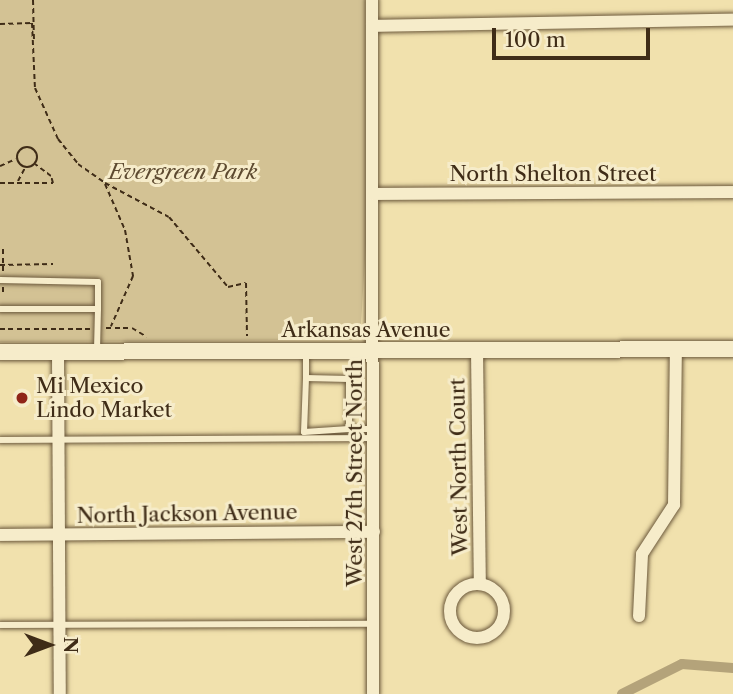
<!DOCTYPE html>
<style>
body{margin:0}
#map{position:relative;width:733px;height:694px;overflow:hidden;background:#f1e1ad;font-family:"Libre Caslon Text",serif}
div>[style]{position:absolute}
.green>*{inset:0;background:#d3c294}
.canal>*{height:10px;margin:-5px;padding:0 5px;transform-origin:5px;border-radius:5px;background:#b4a37a}
.path>*{height:2px;margin-top:-1px;transform-origin:0;background:repeating-linear-gradient(90deg,#3f2c17 0 5px,transparent 0 8.5px)}
.path>.ring{margin:-1px;padding:0;box-sizing:content-box;background:none;border:2px solid #3f2c17;border-radius:50%}
.roads{filter:drop-shadow(0 0 2px #6c593c) drop-shadow(0 0 2px #6c593c)}
.lane>*{height:6px;margin:-3px;padding:0 3px;transform-origin:3px;border-radius:3px;background:#f6ecca}
.street>*{height:12px;margin:-6px;padding:0 6px;transform-origin:6px;border-radius:6px;background:#f6ecca}
.street>.ring{margin:-6px;padding:0;box-sizing:content-box;background:none;border:12px solid #f6ecca;border-radius:50%}
.secondary>*{height:16px;margin:-8px;padding:0 8px;transform-origin:8px;border-radius:8px;background:#f6ecca}
.dots>*{width:19px;height:19px;translate:-50% -50%;box-sizing:border-box;border:4px solid #f6ecca;border-radius:50%}
span{translate:-50% -50%;white-space:nowrap;text-align:center;line-height:1.15;-webkit-text-stroke:6px #f6ecca;paint-order:stroke}
.park-label{font-size:21px;color:#5d4a30;font-style:italic}
.street-label{font-size:21px;color:#3f2c17}
.poi-label{font-size:21px;color:#3f2c17}
.left{translate:0 -50%;text-align:left}
.north{position:absolute;left:14px;top:610px;width:70px;height:70px;-webkit-text-stroke:5px #f6ecca;paint-order:stroke;rotate:90deg;font-size:19px;font-weight:700;line-height:28px;text-align:center;color:#3f2c17}
.north::after{content:'';display:block;margin:auto;width:24px;height:32px;background:#3f2c17;clip-path:polygon(50% 0,100% 100%,50% 72%,0 100%)}
.scale{position:absolute;left:492px;top:28px;width:158px;height:32px;box-sizing:border-box;border:4px solid #3f2c17;border-top:0;padding-left:9px;font-size:21px;line-height:24px;white-space:nowrap;color:#3f2c17;-webkit-text-stroke:5px #f6ecca;paint-order:stroke}
</style>
<div id="map">
<div class="green">
<div style="clip-path:polygon(0 0,365px 0,366px 243px,360px 340px,0 342px)"></div>
</div>
<div class="canal">
<div style="left:622px;top:694px;width:67px;rotate:-26.6deg"></div>
<div style="left:682px;top:664px;width:51px;rotate:4.5deg"></div>
</div>
<div class="path">
<div style="left:33px;top:0;width:40px;rotate:88.6deg"></div>
<div style="left:0;top:24px;width:32px;rotate:-2deg"></div>
<div style="left:32px;top:23px;width:65px;rotate:87.4deg"></div>
<div style="left:35px;top:88px;width:56px;rotate:65.7deg"></div>
<div style="left:58px;top:139px;width:32px;rotate:51deg"></div>
<div style="left:78px;top:164px;width:33px;rotate:35deg"></div>
<div style="left:105px;top:183px;width:72px;rotate:28deg"></div>
<div style="left:169px;top:217px;width:92px;rotate:49.9deg"></div>
<div style="left:228px;top:287px;width:18px;rotate:-13deg"></div>
<div style="left:246px;top:283px;width:53px;rotate:88.9deg"></div>
<div class="ring" style="left:17px;top:147px;width:18px;height:18px"></div>
<div style="left:0;top:166px;width:17px;rotate:-24deg"></div>
<div style="left:18px;top:181px;width:15px;rotate:-62deg"></div>
<div style="left:0;top:183px;width:53px"></div>
<div style="left:53px;top:183px;width:7px;rotate:-106deg"></div>
<div style="left:51px;top:176px;width:20px;rotate:-143deg"></div>
<div style="left:105px;top:184px;width:50px;rotate:66.5deg"></div>
<div style="left:125px;top:230px;width:47px;rotate:80.1deg"></div>
<div style="left:133px;top:276px;width:55px;rotate:113.7deg"></div>
<div style="left:0;top:265px;width:53px;rotate:-1.1deg"></div>
<div style="left:3px;top:271px;width:23px;rotate:-90deg"></div>
<div style="left:3px;top:287px;width:9px;rotate:90deg"></div>
<div style="left:106px;top:328px;width:26px"></div>
<div style="left:132px;top:328px;width:17px;rotate:31deg"></div>
<div style="left:0;top:329px;width:90px"></div>
<div style="left:306px;top:337px;width:54px"></div>
</div>
<div class="roads">
<div class="lane">
<div style="left:0;top:280px;width:98px;rotate:1.2deg"></div>
<div style="left:98px;top:282px;width:27px;rotate:90deg"></div>
<div style="left:0;top:309px;width:98px"></div>
<div style="left:98px;top:309px;width:41px;rotate:91.4deg"></div>
<div style="left:306px;top:353px;width:25px;rotate:90deg"></div>
<div style="left:306px;top:378px;width:43px;rotate:1.3deg"></div>
<div style="left:349px;top:379px;width:50px;rotate:90deg"></div>
<div style="left:349px;top:429px;width:25px"></div>
<div style="left:306px;top:378px;width:54px;rotate:92.1deg"></div>
<div style="left:304px;top:432px;width:45px;rotate:-3.8deg"></div>
<div style="left:0;top:440px;width:373px;rotate:-0.3deg"></div>
<div style="left:0;top:625px;width:372px;rotate:-0.2deg"></div>
</div>
<div class="street">
<div style="left:372px;top:0;width:694px;rotate:89.92deg"></div>
<div style="left:372px;top:26px;width:361px;rotate:-1deg"></div>
<div style="left:373px;top:194px;width:360px;rotate:-0.3deg"></div>
<div style="left:477px;top:350px;width:234px;rotate:89.3deg"></div>
<div style="left:58px;top:352px;width:342px;rotate:89.7deg"></div>
<div style="left:0;top:535px;width:374px;rotate:-0.5deg"></div>
<div class="ring" style="left:450px;top:584px;width:42px;height:42px"></div>
<div style="left:639px;top:616px;width:62px;rotate:-87.2deg"></div>
<div style="left:642px;top:554px;width:59px;rotate:-56.9deg"></div>
<div style="left:674px;top:505px;width:155px;rotate:-89.3deg"></div>
</div>
<div class="secondary">
<div style="left:0;top:352px;width:733px;rotate:-0.23deg"></div>
</div>
</div>
<div class="dots">
<div style="left:22px;top:398px;background:#8f2418"></div>
</div>
<div class="park-label">
<span style="left:183px;top:172px">Evergreen Park</span>
</div>
<div class="street-label">
<span style="left:553px;top:174px">North Shelton Street</span>
<span style="left:366px;top:330px">Arkansas Avenue</span>
<span style="left:459px;top:467px;rotate:-91deg">West North Court</span>
<span style="left:355px;top:473px;rotate:-90deg">West 27th Street North</span>
<span style="left:187px;top:514px;rotate:-1deg">North Jackson Avenue</span>
</div>
<div class="poi-label">
<span class="left" style="left:36px;top:398px">Mi Mexico<br>Lindo Market</span>
</div>
<div class="north">N</div>
<div class="scale">100 m</div>
</div>
